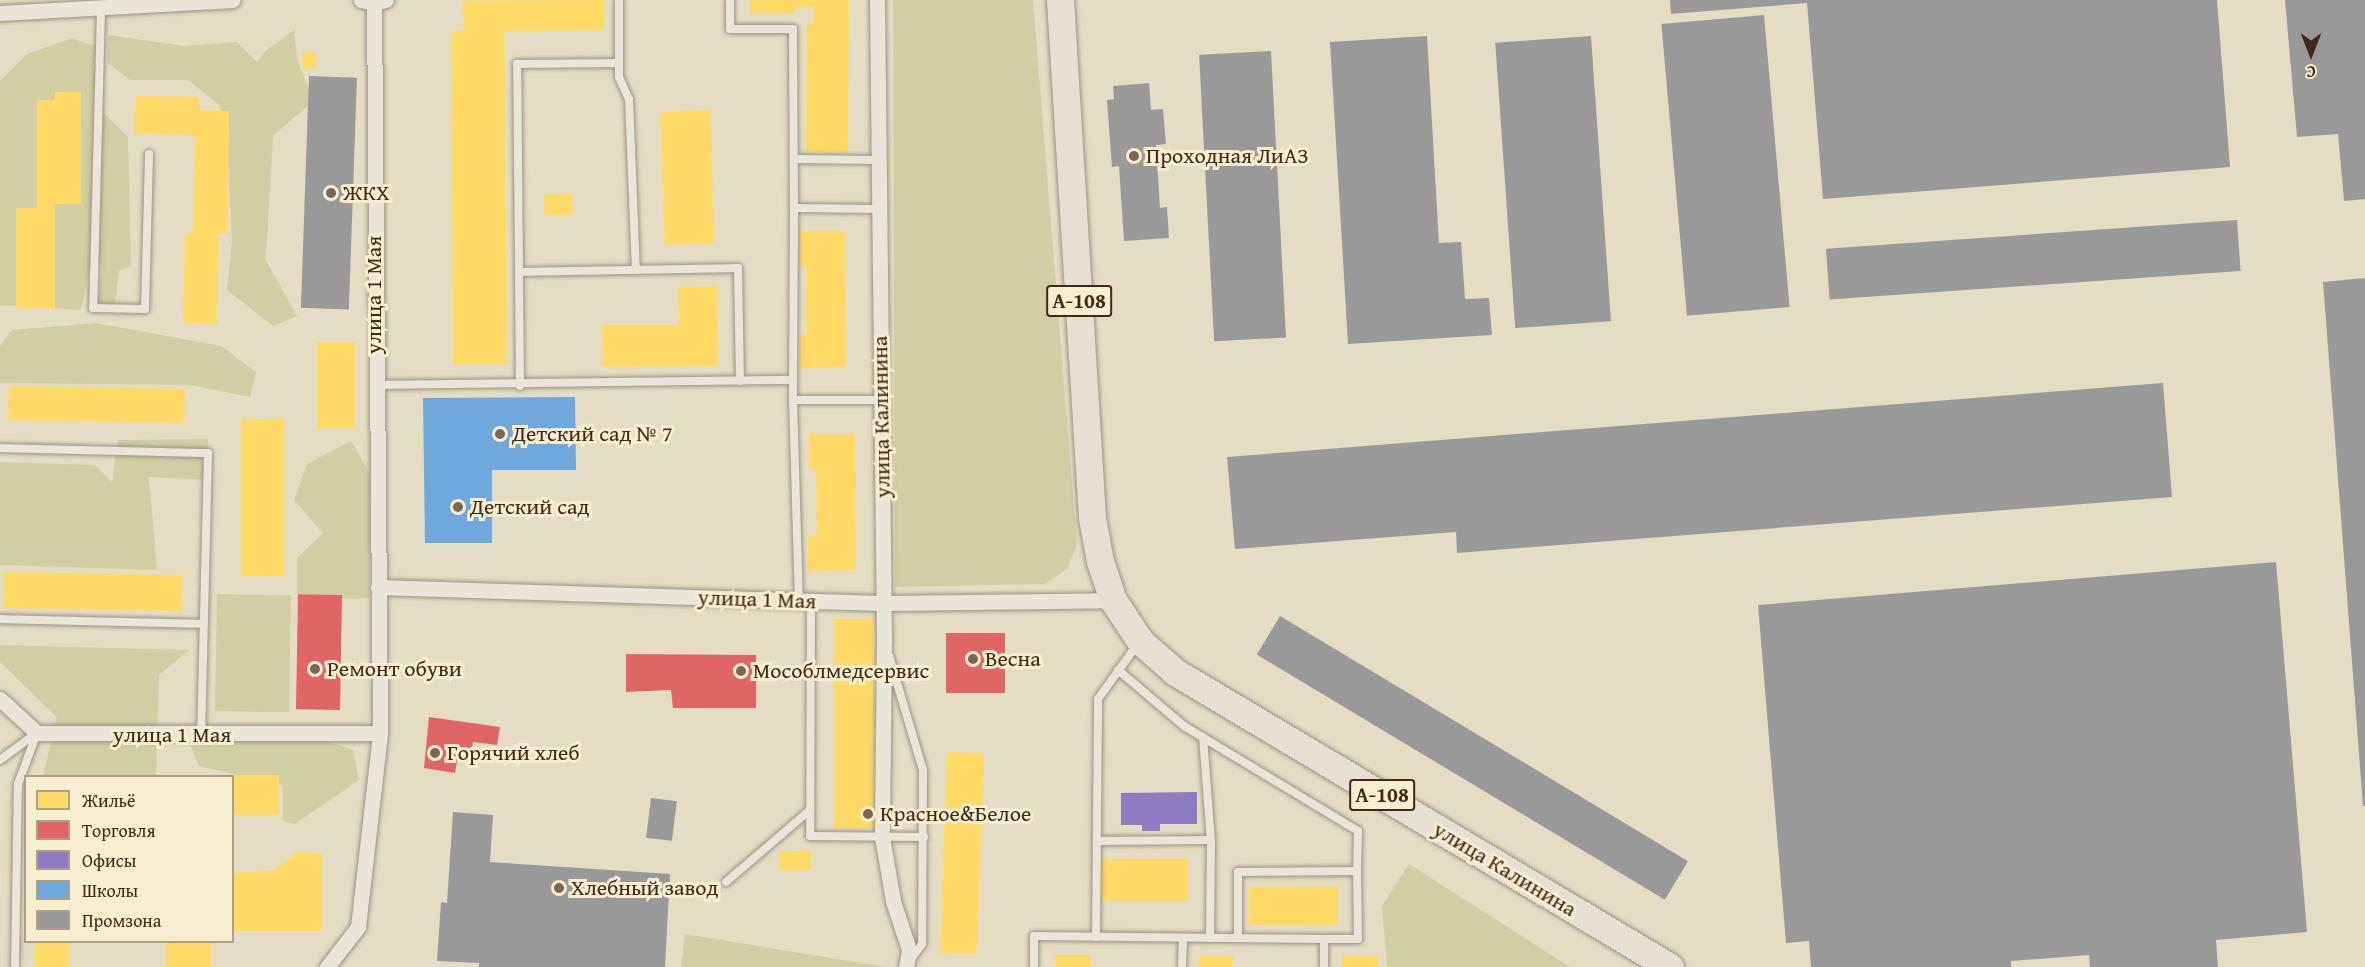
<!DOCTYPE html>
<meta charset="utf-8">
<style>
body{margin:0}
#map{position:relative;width:2365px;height:967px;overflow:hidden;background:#e5ddc3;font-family:"Gentium Book Plus",serif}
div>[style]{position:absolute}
.green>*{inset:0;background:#d1cea3;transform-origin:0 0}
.homes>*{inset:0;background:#ffd966;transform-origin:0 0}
.shops>*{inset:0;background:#e06666;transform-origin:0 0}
.offices>*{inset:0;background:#8e7cc3}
.schools>*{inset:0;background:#6fa8dc}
.industry>*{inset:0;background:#999;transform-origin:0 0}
.roads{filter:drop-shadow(0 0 2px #9b9383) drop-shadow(0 0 2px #9b9383)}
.lane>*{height:8px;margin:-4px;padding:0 4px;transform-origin:4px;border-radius:4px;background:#e9e5d8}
.street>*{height:15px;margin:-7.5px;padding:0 7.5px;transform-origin:7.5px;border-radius:7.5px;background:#e9e5d8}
.highway>*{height:27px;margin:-13.5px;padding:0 13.5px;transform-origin:13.5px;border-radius:13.5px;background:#e5e0d2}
.dots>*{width:16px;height:16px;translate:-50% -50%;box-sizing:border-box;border:3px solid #f7edcf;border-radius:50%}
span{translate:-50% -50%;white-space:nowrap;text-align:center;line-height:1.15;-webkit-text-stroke:6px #f7edcf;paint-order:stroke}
.shield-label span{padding:2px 4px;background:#f7edcf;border:2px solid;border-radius:4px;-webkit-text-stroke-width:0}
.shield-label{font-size:21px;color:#422818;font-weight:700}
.poi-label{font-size:22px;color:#422818}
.left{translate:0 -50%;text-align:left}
.street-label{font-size:22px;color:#422818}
.legend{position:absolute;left:24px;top:775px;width:210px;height:168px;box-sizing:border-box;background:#f7edcf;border:2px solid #af9e86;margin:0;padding:8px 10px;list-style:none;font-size:18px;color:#422818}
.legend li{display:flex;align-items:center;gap:12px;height:30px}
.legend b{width:30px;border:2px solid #af9e86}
.north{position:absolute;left:2281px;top:24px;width:60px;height:60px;-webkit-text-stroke:4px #f7edcf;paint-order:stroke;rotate:180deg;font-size:16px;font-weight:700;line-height:24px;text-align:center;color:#422818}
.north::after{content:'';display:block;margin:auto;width:21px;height:27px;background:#422818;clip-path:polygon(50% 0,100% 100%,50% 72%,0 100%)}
</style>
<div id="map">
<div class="green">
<div style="clip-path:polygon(893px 0,1033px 0,1077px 545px,1067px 569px,1045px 584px,895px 587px)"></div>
<div style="clip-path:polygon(294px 30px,297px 59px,313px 101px,273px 136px,266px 260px,297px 316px,273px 326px,227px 290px,232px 241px,226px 120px,219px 105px,188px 80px,130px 80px,107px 62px,108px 35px,184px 46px,237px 42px,257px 62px,264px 52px)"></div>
<div style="clip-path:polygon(72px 38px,97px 47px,103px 112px,128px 137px,131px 266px,119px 271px,114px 314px,98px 310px,102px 265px,91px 263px,81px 310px,0 305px,0 81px,27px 54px)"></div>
<div style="clip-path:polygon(96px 323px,221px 346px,256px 372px,250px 397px,191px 385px,0 383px,0 346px,12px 330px)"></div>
<div style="clip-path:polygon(208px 439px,206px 480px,149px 477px,157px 570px,0 565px,0 462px,95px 465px,112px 482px,118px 440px)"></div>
<div style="clip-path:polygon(351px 441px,371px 475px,369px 598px,297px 600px,297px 558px,323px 533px,294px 500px,307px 464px)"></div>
<div style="left:217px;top:594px;width:74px;height:117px;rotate:1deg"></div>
<div style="clip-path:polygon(0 645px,189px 650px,159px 675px,156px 776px,43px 776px,57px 717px,0 662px)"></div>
<div style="clip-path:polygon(205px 731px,325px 740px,353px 750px,359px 780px,295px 824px,283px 821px,283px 785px,199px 766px,189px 742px)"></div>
<div style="clip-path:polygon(1409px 864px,1570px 967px,1387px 967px,1382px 906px)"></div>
<div style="clip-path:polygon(685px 934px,886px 967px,681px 967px)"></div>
</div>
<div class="homes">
<div style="clip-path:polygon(604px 0,604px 30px,505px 31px,507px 364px,453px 364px,451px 31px,464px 31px,463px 1px)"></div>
<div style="clip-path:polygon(750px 0,849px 0,848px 152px,806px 152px,807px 24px,813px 24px,813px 7px,795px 7px,795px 13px,750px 13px)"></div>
<div style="left:302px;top:52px;width:14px;height:16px"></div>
<div style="clip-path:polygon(55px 92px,81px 92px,81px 204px,55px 204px,55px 308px,16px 308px,16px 208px,37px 208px,37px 100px,55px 100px)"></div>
<div style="clip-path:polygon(135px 96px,199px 97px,199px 110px,229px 111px,227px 233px,219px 233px,217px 324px,183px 323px,185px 233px,193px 234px,195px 135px,134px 133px)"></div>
<div style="left:710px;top:110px;width:133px;height:50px;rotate:88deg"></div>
<div style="left:544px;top:194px;width:28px;height:21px"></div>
<div style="clip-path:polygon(800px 231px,845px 231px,846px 367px,800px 368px,800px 335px,806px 335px,806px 265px,799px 265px)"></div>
<div style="clip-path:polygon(717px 286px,718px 366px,603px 367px,602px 325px,679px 325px,678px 287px)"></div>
<div style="left:317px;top:342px;width:38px;height:86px"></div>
<div style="left:9px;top:386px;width:176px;height:34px;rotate:1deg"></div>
<div style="left:241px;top:419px;width:43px;height:157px"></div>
<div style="clip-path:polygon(809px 434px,855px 434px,856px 570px,808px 571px,808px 536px,817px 536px,816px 469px,809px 469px)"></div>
<div style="left:4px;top:572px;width:178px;height:36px;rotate:1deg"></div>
<div style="left:834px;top:619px;width:40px;height:209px"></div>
<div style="left:947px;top:752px;width:37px;height:201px;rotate:2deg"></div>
<div style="left:232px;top:775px;width:47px;height:40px"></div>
<div style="left:811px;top:851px;width:19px;height:32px;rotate:90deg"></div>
<div style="clip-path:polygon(298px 852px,322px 854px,322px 931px,232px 931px,232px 873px,274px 870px)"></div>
<div style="left:1100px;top:859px;width:88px;height:42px"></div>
<div style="left:1338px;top:887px;width:38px;height:89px;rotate:90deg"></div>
<div style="left:35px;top:942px;width:34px;height:25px"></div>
<div style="left:166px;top:942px;width:45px;height:25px"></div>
<div style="left:1055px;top:955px;width:36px;height:12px"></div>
<div style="left:1199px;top:956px;width:34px;height:11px"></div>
<div style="left:1342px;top:956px;width:36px;height:11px"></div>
</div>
<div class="shops">
<div style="left:342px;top:595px;width:115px;height:44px;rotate:91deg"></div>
<div style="left:946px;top:633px;width:59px;height:60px"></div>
<div style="clip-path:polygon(626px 654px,756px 655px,756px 708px,673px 708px,671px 690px,626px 692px)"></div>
<div style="clip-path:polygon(429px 717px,500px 727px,497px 745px,473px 742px,470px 758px,458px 756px,455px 773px,424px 768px)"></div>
</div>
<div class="offices">
<div style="clip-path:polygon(1197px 792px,1197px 824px,1160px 824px,1160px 831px,1142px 831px,1142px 825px,1121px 825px,1121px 793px)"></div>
</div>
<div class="schools">
<div style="clip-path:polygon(575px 397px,576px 470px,492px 470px,492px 543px,425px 543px,423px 398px)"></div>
</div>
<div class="industry">
<div style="clip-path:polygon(1670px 0,2217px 0,2230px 167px,1823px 199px,1807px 3px,1671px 14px)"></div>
<div style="clip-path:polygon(2285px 0,2365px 0,2365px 199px,2344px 201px,2338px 134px,2297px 137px)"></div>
<div style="left:1764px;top:15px;width:293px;height:103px;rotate:85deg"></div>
<div style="clip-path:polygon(1427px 36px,1439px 243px,1461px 242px,1465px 299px,1489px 298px,1492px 335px,1348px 344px,1330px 42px)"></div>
<div style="left:1591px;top:36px;width:286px;height:96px;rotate:86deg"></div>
<div style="left:1271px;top:51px;width:287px;height:72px;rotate:87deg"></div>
<div style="left:309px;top:76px;width:48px;height:232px;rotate:2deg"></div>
<div style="clip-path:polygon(1149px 83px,1151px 110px,1163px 109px,1166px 144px,1156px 145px,1160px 208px,1167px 207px,1169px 238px,1124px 241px,1119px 166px,1112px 167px,1107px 100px,1114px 99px,1113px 86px)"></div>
<div style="left:2237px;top:220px;width:51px;height:412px;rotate:86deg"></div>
<div style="clip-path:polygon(2365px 278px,2365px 806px,2363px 806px,2323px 282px)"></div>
<div style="clip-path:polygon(2163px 383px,2172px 497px,1457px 553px,1456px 532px,1235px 549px,1227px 457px)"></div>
<div style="clip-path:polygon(2276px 562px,2307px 932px,2216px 940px,2218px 967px,2090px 967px,2089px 955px,2011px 961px,2011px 967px,1811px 967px,1809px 941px,1786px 943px,1758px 605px)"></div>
<div style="left:1280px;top:616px;width:476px;height:45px;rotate:31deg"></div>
<div style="left:651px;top:798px;width:26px;height:40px;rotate:7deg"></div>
<div style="clip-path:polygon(453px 812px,493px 815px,490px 862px,670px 874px,665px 967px,479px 967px,479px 963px,437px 961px,441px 902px,447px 903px)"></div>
</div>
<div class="roads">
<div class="lane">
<div style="left:619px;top:0;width:77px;rotate:90deg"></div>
<div style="left:619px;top:77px;width:24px;rotate:66deg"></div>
<div style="left:629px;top:99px;width:171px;rotate:87.7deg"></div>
<div style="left:730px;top:0;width:29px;rotate:90deg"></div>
<div style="left:730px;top:29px;width:63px"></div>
<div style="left:793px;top:29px;width:179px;rotate:89.7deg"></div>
<div style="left:101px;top:10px;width:298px;rotate:91.5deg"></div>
<div style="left:93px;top:308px;width:52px;rotate:1.1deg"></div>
<div style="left:145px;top:309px;width:155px;rotate:-88.5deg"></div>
<div style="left:794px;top:159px;width:85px;rotate:0.7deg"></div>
<div style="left:879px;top:209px;width:85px;rotate:-179.3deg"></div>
<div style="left:794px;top:208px;width:192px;rotate:90.3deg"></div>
<div style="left:793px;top:400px;width:88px"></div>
<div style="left:519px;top:272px;width:219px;rotate:-1deg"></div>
<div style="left:738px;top:268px;width:113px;rotate:89deg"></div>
<div style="left:374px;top:385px;width:419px;rotate:-0.7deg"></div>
<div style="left:520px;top:386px;width:322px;rotate:-90.5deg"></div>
<div style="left:517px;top:64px;width:102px;rotate:-0.6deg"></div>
<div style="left:793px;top:400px;width:200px;rotate:88.3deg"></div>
<div style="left:0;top:448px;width:208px;rotate:1.4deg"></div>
<div style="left:208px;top:453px;width:281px;rotate:91.4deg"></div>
<div style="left:811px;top:601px;width:235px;rotate:90.2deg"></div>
<div style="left:810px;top:836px;width:114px;rotate:0.5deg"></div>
<div style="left:0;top:619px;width:204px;rotate:1.4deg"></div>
<div style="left:889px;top:656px;width:119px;rotate:73.4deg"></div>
<div style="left:923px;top:770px;width:174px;rotate:90.3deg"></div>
<div style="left:922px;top:944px;width:19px;rotate:126deg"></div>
<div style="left:1118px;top:670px;width:87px;rotate:40.3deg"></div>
<div style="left:1184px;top:726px;width:203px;rotate:31.1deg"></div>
<div style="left:1358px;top:831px;width:40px;rotate:91.4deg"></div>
<div style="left:1203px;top:737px;width:103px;rotate:85.6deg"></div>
<div style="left:1211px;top:840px;width:98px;rotate:90.6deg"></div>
<div style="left:0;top:760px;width:44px;rotate:-36.6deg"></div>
<div style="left:1097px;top:841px;width:114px;rotate:-0.5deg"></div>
<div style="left:726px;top:882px;width:111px;rotate:-40.6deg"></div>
<div style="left:1096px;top:937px;width:238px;rotate:-89.5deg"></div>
<div style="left:1098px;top:699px;width:67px;rotate:-54.2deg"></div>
<div style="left:15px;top:967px;width:183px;rotate:-89.1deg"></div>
<div style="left:18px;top:784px;width:54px;rotate:-69.6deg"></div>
<div style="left:1034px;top:967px;width:31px;rotate:-90deg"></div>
<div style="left:1034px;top:936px;width:290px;rotate:0.6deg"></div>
<div style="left:1324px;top:939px;width:34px"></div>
<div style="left:1358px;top:939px;width:68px;rotate:-90.8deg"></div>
<div style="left:1357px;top:871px;width:119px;rotate:179.5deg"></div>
<div style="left:1238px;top:872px;width:66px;rotate:90deg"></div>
<div style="left:1182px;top:967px;width:29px;rotate:-88deg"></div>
<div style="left:1324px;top:967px;width:28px;rotate:-90deg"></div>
</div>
<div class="street">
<div style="left:361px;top:0;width:13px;rotate:13deg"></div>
<div style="left:374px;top:3px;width:12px;rotate:-14deg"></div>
<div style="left:877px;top:0;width:640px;rotate:89.37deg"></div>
<div style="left:884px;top:640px;width:197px;rotate:90.6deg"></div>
<div style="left:882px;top:837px;width:65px;rotate:80.2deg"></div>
<div style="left:893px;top:901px;width:52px;rotate:71.9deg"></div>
<div style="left:909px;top:950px;width:17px;rotate:100deg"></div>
<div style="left:0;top:13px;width:233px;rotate:-3.2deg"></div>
<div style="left:378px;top:587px;width:505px;rotate:1.81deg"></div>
<div style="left:883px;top:603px;width:230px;rotate:-0.7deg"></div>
<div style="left:0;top:699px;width:50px;rotate:42.6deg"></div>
<div style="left:37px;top:733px;width:343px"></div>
<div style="left:327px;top:967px;width:51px;rotate:-52.2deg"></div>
<div style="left:358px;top:927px;width:195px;rotate:-83.5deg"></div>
<div style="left:380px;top:733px;width:730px;rotate:-90.47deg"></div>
</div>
<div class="highway">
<div style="left:1060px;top:0;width:519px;rotate:86.46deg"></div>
<div style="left:1092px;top:518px;width:44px;rotate:79.5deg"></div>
<div style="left:1100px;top:561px;width:41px;rotate:71.6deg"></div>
<div style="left:1113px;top:600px;width:49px;rotate:56.6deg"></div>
<div style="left:1140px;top:641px;width:47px;rotate:41.5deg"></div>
<div style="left:1175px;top:672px;width:576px;rotate:30.79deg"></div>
</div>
</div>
<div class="dots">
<div style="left:1134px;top:156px;background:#7b6754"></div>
<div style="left:331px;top:193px;background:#7b6754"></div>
<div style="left:500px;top:434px;background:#7b6754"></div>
<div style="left:458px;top:507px;background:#7b6754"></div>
<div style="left:973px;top:659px;background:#7b6754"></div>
<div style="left:315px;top:669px;background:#7b6754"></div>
<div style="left:741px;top:671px;background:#7b6754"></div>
<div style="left:435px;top:753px;background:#7b6754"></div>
<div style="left:868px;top:814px;background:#7b6754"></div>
<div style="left:559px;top:888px;background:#7b6754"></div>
</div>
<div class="shield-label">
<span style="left:1079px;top:301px">А-108</span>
<span style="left:1382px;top:795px">А-108</span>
</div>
<div class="poi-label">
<span class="left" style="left:1146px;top:156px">Проходная ЛиАЗ</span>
<span class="left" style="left:343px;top:193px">ЖКХ</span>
<span class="left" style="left:512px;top:434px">Детский сад № 7</span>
<span class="left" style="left:470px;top:507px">Детский сад</span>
<span class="left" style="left:985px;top:659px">Весна</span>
<span class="left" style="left:327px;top:669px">Ремонт обуви</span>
<span class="left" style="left:753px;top:671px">Мособлмедсервис</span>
<span class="left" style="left:447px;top:753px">Горячий хлеб</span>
<span class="left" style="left:880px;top:814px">Красное&amp;Белое</span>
<span class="left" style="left:571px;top:888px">Хлебный завод</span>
</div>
<div class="street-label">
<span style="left:374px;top:295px;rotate:-90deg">улица 1 Мая</span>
<span style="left:881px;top:417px;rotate:-91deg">улица Калинина</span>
<span style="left:757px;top:599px;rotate:2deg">улица 1 Мая</span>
<span style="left:172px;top:735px">улица 1 Мая</span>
<span style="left:1505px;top:869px;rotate:31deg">улица Калинина</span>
</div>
<ul class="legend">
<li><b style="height:16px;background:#ffd966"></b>Жильё</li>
<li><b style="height:16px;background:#e06666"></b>Торговля</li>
<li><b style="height:16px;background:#8e7cc3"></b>Офисы</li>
<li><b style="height:16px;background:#6fa8dc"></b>Школы</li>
<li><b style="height:16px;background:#999"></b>Промзона</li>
</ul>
<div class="north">С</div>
</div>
